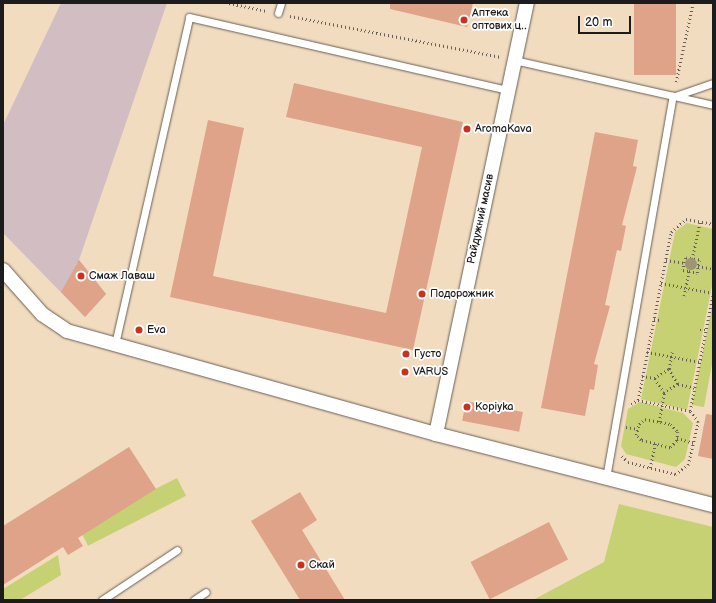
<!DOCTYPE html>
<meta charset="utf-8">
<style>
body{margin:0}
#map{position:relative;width:716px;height:603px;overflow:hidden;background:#f2dcbf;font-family:"Balsamiq Sans",sans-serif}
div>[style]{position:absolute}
.industrial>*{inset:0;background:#d2bec2}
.green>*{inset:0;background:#c5d173;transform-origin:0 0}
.building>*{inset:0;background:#dfa38a;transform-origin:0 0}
.path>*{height:2.5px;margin-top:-1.25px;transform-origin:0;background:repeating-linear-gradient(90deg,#675f55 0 1px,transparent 0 4px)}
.roads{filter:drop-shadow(0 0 1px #675f55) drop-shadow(0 0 1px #675f55)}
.lane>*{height:7px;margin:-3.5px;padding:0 3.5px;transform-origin:3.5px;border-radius:3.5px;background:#fff}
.street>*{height:14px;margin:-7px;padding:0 7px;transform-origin:7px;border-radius:7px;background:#fff}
.trees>*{width:12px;height:12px;margin:-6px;border-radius:50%;background:#9d9576}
.dots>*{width:11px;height:11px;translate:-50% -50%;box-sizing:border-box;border:2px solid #fff;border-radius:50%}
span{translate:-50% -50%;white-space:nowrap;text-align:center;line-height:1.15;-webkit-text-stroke:3.5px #fff;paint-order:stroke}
.poi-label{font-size:11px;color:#1c1c1c}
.left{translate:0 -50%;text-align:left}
.street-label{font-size:11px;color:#1c1c1c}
.frame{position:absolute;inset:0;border:4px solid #1c1c1c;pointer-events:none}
.scale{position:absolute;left:578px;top:16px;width:53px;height:18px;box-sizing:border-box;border:2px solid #1c1c1c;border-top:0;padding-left:5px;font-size:12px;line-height:14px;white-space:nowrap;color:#1c1c1c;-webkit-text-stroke:3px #fff;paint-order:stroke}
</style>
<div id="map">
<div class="industrial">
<div style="clip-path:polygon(61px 3px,167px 3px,79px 260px,106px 294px,85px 317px,3px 233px,3px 125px)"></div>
</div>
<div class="green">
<div style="clip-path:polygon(687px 223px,713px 229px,713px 281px,687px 410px,641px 399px,675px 232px)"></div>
<div style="clip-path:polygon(713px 302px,713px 359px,704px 407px,692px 405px)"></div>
<div style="clip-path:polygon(640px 402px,683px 413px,693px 423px,685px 459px,676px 467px,626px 454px,621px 446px,628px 409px)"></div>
<div style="left:177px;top:478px;width:20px;height:110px;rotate:63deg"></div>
<div style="clip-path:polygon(619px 504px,713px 527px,713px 600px,533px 600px,604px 562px)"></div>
<div style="clip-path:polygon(58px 555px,61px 575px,20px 600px,3px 600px,3px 589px)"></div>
</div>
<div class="building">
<div style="clip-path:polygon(390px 3px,473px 3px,467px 27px,390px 9px)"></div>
<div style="left:634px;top:3px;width:42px;height:72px"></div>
<div style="clip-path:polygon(294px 83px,463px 122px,413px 350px,170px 297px,208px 120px,244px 128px,213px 276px,386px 313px,422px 147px,286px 117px)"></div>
<div style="clip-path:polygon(595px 132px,638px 140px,633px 166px,637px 167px,622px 225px,626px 226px,621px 251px,617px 250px,605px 305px,610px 306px,594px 364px,598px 365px,594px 390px,590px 389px,585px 416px,541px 408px)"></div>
<div style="clip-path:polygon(79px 260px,106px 294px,85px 317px,61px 292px)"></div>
<div style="left:466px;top:401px;width:58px;height:20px;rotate:11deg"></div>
<div style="clip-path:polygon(706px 414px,713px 415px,713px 459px,698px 456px)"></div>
<div style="clip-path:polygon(129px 447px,156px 489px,78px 538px,83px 546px,68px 555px,63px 547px,3px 585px,3px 526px)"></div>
<div style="clip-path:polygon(300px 492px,317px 520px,302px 530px,345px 600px,300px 600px,251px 521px)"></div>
<div style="left:549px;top:522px;width:42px;height:88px;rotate:63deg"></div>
</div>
<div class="path">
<div style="left:229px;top:3px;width:39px;rotate:12deg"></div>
<div style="left:290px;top:16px;width:215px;rotate:11deg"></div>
<div style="left:676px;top:82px;width:81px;rotate:-77.9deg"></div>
<div style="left:692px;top:259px;width:39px;rotate:-78deg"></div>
<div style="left:666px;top:260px;width:18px;rotate:9deg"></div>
<div style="left:698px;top:266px;width:15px;rotate:11deg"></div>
<div style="left:661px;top:283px;width:53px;rotate:10.9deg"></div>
<div style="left:684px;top:296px;width:25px;rotate:-79deg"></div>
<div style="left:689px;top:271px;width:8px;rotate:14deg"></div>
<div style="left:697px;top:273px;width:13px;rotate:-81deg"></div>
<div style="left:699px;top:260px;width:13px;rotate:-171deg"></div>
<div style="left:686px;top:258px;width:12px;rotate:104deg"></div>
<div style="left:683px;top:270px;width:6px;rotate:9deg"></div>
<div style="left:654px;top:319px;width:6px;rotate:9deg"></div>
<div style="left:700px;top:330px;width:6px"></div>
<div style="left:647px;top:352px;width:54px;rotate:10.7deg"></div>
<div style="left:669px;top:369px;width:17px;rotate:-80deg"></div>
<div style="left:642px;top:376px;width:12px;rotate:9deg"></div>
<div style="left:678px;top:384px;width:17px;rotate:13deg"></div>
<div style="left:638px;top:400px;width:171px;rotate:-78.9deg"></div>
<div style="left:671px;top:232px;width:20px;rotate:-41deg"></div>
<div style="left:686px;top:219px;width:27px;rotate:10deg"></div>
<div style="left:631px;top:404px;width:8px;rotate:-30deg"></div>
<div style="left:638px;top:400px;width:53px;rotate:11.9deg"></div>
<div style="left:645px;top:419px;width:26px;rotate:11deg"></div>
<div style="left:671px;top:424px;width:11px;rotate:49deg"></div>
<div style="left:678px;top:432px;width:9px;rotate:96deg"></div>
<div style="left:677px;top:441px;width:10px;rotate:135deg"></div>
<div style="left:670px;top:448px;width:30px;rotate:-165deg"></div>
<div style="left:641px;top:440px;width:7px;rotate:-135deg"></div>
<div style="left:636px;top:435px;width:11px;rotate:-75deg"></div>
<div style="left:639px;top:424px;width:8px;rotate:-40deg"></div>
<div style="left:659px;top:422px;width:29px;rotate:-80deg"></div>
<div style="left:664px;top:393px;width:18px;rotate:-124deg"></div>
<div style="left:654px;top:378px;width:17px;rotate:-31deg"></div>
<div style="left:669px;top:369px;width:17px;rotate:59deg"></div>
<div style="left:678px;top:384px;width:17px;rotate:147deg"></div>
<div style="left:626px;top:427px;width:12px;rotate:9deg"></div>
<div style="left:677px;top:438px;width:18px;rotate:16deg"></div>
<div style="left:622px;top:456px;width:8px;rotate:45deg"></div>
<div style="left:628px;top:462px;width:49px;rotate:14.3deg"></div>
<div style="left:675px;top:474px;width:16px;rotate:-35deg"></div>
<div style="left:688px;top:465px;width:44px;rotate:-76.9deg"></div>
<div style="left:698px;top:422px;width:14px;rotate:-126deg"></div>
<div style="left:690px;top:411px;width:119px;rotate:-78.9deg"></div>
<div style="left:650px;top:468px;width:25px;rotate:-78deg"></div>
</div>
<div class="roads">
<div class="lane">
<div style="left:278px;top:13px;width:10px;rotate:-73deg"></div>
<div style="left:514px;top:60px;width:204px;rotate:12.7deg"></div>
<div style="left:675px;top:96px;width:40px;rotate:-18.9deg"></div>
<div style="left:115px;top:344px;width:335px;rotate:-77.2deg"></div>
<div style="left:189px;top:17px;width:326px;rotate:12.9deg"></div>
<div style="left:606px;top:478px;width:388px;rotate:-80.1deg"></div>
<div style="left:102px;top:600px;width:90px;rotate:-33.7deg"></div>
<div style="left:194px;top:600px;width:14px;rotate:-34deg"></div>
</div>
<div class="street">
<div style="left:3px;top:270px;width:59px;rotate:48.4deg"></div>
<div style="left:42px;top:314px;width:30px;rotate:34deg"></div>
<div style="left:67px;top:331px;width:383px;rotate:15.6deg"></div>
<div style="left:436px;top:434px;width:286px;rotate:14.4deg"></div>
<div style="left:436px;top:434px;width:441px;rotate:-78.1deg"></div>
</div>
</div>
<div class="trees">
<div style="left:691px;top:264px"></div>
</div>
<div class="dots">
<div style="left:464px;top:20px;background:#c8321e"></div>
<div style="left:467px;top:129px;background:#c8321e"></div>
<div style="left:81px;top:276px;background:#c8321e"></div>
<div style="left:422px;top:294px;background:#c8321e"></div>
<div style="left:139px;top:330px;background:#c8321e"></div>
<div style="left:406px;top:354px;background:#c8321e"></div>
<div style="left:405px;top:372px;background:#c8321e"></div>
<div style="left:467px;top:407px;background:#c8321e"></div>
<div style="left:301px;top:565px;background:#c8321e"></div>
</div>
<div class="poi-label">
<span class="left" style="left:472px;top:20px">Аптека<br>оптових ц‥</span>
<span class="left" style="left:475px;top:129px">AromaKava</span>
<span class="left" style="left:89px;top:276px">Смаж Лаваш</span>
<span class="left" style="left:430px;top:294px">Подорожник</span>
<span class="left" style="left:147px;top:330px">Eva</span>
<span class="left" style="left:414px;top:354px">Густо</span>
<span class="left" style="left:413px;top:372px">VARUS</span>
<span class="left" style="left:475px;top:407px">Kopiyka</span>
<span class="left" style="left:309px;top:565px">Скай</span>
</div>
<div class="street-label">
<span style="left:481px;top:219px;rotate:-78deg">Райдужний масив</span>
</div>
<div class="frame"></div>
<div class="scale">20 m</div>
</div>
